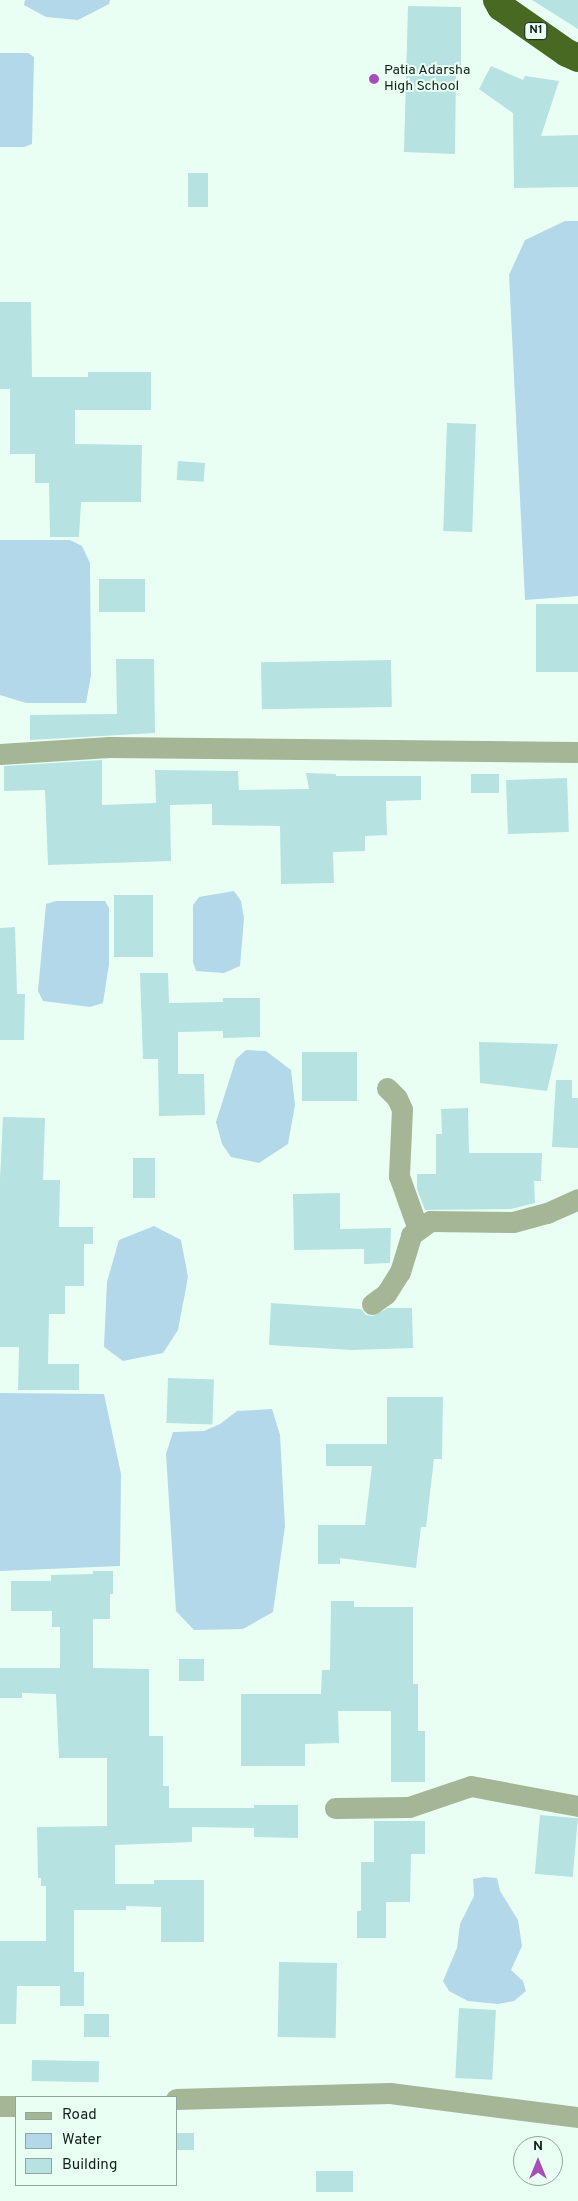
<!DOCTYPE html>
<style>
body{margin:0}
#map{position:relative;width:578px;height:2201px;overflow:hidden;background:#e9fff3;font-family:Overpass,sans-serif}
div>[style]{position:absolute}
.water>*{inset:0;background:#b2d8e9}
.building>*{inset:0;background:#b6e2e1;transform-origin:0 0}
.street>*{height:21px;margin:-10.5px;padding:0 10.5px;transform-origin:10.5px;border-radius:10.5px;background:#a5b696}
.highway>*{height:28px;margin:-14px;padding:0 14px;transform-origin:14px;border-radius:14px;background:#476922}
.dots>*{width:14px;height:14px;translate:-50% -50%;box-sizing:border-box;border:2px solid #e9fff3;border-radius:50%}
span{translate:-50% -50%;white-space:nowrap;text-align:center;line-height:1.15;-webkit-text-stroke:4px #e9fff3;paint-order:stroke}
.shield-label span{padding:1px 4px;background:#e9fff3;border:1px solid;border-radius:4px;-webkit-text-stroke-width:0}
.shield-label{font-size:12px;color:#13211a;font-weight:700}
.poi-label{font-size:14px;color:#13211a}
.left{translate:0 -50%;text-align:left}
.legend{position:absolute;left:15px;top:2096px;width:162px;height:90px;box-sizing:border-box;background:#e9fff3;border:1px solid #93a69c;margin:0;padding:6px 9px;list-style:none;font-size:15px;color:#13211a}
.legend li{display:flex;align-items:center;gap:10px;height:25px}
.legend b{width:25px;border:1px solid #93a69c}
.north{position:absolute;left:513px;top:2136px;width:50px;height:50px;box-sizing:border-box;background:#e9fff3;border:1px solid #93a69c;border-radius:50%;rotate:0deg;font-size:14px;font-weight:700;line-height:20px;text-align:center;color:#13211a}
.north::after{content:'';display:block;margin:auto;width:18px;height:22px;background:#a84eb9;clip-path:polygon(50% 0,100% 100%,50% 72%,0 100%)}
</style>
<div id="map">
<div class="water">
<div style="clip-path:polygon(25px 0,110px 0,109px 4px,78px 20px,46px 17px,24px 5px)"></div>
<div style="clip-path:polygon(0 53px,28px 53px,34px 57px,32px 144px,24px 147px,0 147px)"></div>
<div style="clip-path:polygon(565px 221px,578px 221px,578px 596px,525px 600px,509px 275px,525px 240px)"></div>
<div style="clip-path:polygon(0 540px,70px 540px,82px 546px,90px 563px,91px 675px,86px 703px,26px 703px,0 695px)"></div>
<div style="clip-path:polygon(234px 891px,241px 901px,244px 918px,240px 966px,224px 973px,196px 971px,193px 962px,193px 905px,199px 897px)"></div>
<div style="clip-path:polygon(56px 901px,105px 901px,109px 908px,109px 964px,103px 1003px,90px 1007px,43px 1001px,38px 991px,46px 904px)"></div>
<div style="clip-path:polygon(246px 1050px,266px 1051px,291px 1070px,295px 1105px,288px 1144px,259px 1163px,231px 1157px,222px 1144px,216px 1122px,236px 1059px)"></div>
<div style="clip-path:polygon(154px 1226px,181px 1240px,188px 1277px,178px 1330px,163px 1353px,123px 1361px,104px 1347px,107px 1282px,119px 1240px)"></div>
<div style="clip-path:polygon(0 1393px,104px 1394px,121px 1474px,120px 1566px,0 1571px)"></div>
<div style="clip-path:polygon(272px 1409px,280px 1435px,285px 1526px,273px 1612px,243px 1629px,194px 1630px,176px 1611px,166px 1454px,173px 1432px,204px 1431px,220px 1424px,237px 1411px)"></div>
<div style="clip-path:polygon(484px 1877px,497px 1878px,500px 1891px,518px 1920px,522px 1946px,511px 1970px,523px 1981px,526px 1991px,514px 2001px,498px 2004px,468px 2001px,449px 1991px,443px 1981px,457px 1948px,460px 1924px,474px 1896px,473px 1879px)"></div>
</div>
<div class="building">
<div style="clip-path:polygon(532px 0,578px 0,578px 29px)"></div>
<div style="clip-path:polygon(408px 6px,461px 7px,461px 75px,456px 72px,455px 154px,404px 152px)"></div>
<div style="clip-path:polygon(491px 66px,523px 80px,525px 76px,559px 81px,541px 136px,578px 135px,578px 187px,514px 188px,513px 113px,479px 89px)"></div>
<div style="left:188px;top:173px;width:20px;height:34px"></div>
<div style="clip-path:polygon(0 302px,31px 302px,32px 377px,88px 377px,88px 372px,151px 372px,151px 410px,75px 410px,75px 444px,142px 445px,141px 502px,81px 502px,79px 537px,50px 537px,49px 483px,35px 483px,35px 454px,10px 454px,10px 389px,0 389px)"></div>
<div style="left:447px;top:423px;width:29px;height:108px;rotate:2deg"></div>
<div style="left:178px;top:461px;width:27px;height:19px;rotate:4deg"></div>
<div style="left:99px;top:579px;width:46px;height:33px"></div>
<div style="left:578px;top:604px;width:68px;height:42px;rotate:90deg"></div>
<div style="clip-path:polygon(116px 659px,154px 659px,155px 733px,30px 740px,30px 715px,117px 714px)"></div>
<div style="left:391px;top:660px;width:47px;height:130px;rotate:89deg"></div>
<div style="clip-path:polygon(102px 760px,102px 805px,156px 803px,155px 770px,238px 771px,239px 790px,309px 789px,306px 773px,336px 774px,336px 776px,421px 776px,421px 800px,386px 801px,387px 835px,365px 836px,365px 851px,333px 852px,334px 883px,281px 884px,280px 826px,212px 825px,212px 804px,170px 805px,171px 861px,48px 865px,45px 790px,4px 791px,4px 766px)"></div>
<div style="left:499px;top:774px;width:19px;height:28px;rotate:90deg"></div>
<div style="left:567px;top:778px;width:54px;height:61px;rotate:88deg"></div>
<div style="left:114px;top:895px;width:39px;height:62px"></div>
<div style="clip-path:polygon(15px 927px,17px 994px,25px 994px,24px 1040px,0 1040px,0 928px)"></div>
<div style="clip-path:polygon(140px 973px,168px 973px,169px 1003px,223px 1002px,223px 998px,260px 998px,260px 1037px,223px 1038px,223px 1031px,178px 1032px,178px 1074px,204px 1074px,205px 1115px,159px 1116px,158px 1059px,143px 1059px)"></div>
<div style="clip-path:polygon(479px 1042px,558px 1044px,547px 1091px,480px 1083px)"></div>
<div style="left:302px;top:1052px;width:55px;height:49px"></div>
<div style="clip-path:polygon(556px 1080px,572px 1080px,572px 1098px,578px 1098px,578px 1148px,552px 1147px)"></div>
<div style="clip-path:polygon(468px 1108px,469px 1153px,542px 1153px,541px 1181px,534px 1181px,535px 1203px,511px 1209px,425px 1210px,417px 1189px,417px 1174px,436px 1174px,436px 1134px,442px 1134px,441px 1109px)"></div>
<div style="clip-path:polygon(3px 1117px,45px 1118px,43px 1180px,60px 1180px,59px 1227px,93px 1227px,93px 1244px,84px 1244px,84px 1286px,65px 1286px,65px 1314px,49px 1314px,48px 1364px,79px 1364px,79px 1390px,18px 1390px,19px 1347px,0 1347px,0 1179px)"></div>
<div style="left:155px;top:1158px;width:40px;height:22px;rotate:90deg"></div>
<div style="clip-path:polygon(340px 1193px,340px 1229px,391px 1228px,390px 1263px,364px 1264px,364px 1249px,294px 1250px,293px 1194px)"></div>
<div style="clip-path:polygon(271px 1303px,361px 1309px,366px 1315px,373px 1316px,388px 1308px,412px 1308px,413px 1348px,352px 1350px,269px 1345px)"></div>
<div style="left:168px;top:1378px;width:46px;height:45px;rotate:2deg"></div>
<div style="clip-path:polygon(387px 1397px,443px 1397px,442px 1459px,434px 1459px,426px 1527px,421px 1527px,416px 1568px,340px 1558px,340px 1564px,318px 1564px,318px 1525px,365px 1525px,372px 1466px,326px 1466px,326px 1444px,387px 1444px)"></div>
<div style="clip-path:polygon(93px 1571px,113px 1571px,113px 1594px,110px 1594px,110px 1619px,93px 1619px,93px 1668px,149px 1669px,149px 1736px,163px 1736px,163px 1786px,169px 1786px,169px 1808px,254px 1808px,254px 1805px,298px 1805px,298px 1838px,254px 1837px,254px 1828px,192px 1827px,192px 1842px,115px 1845px,115px 1884px,154px 1884px,154px 1880px,204px 1880px,204px 1942px,161px 1942px,161px 1907px,126px 1906px,126px 1910px,74px 1910px,74px 1972px,84px 1972px,84px 2006px,60px 2006px,60px 1986px,17px 1986px,16px 2024px,0 2024px,0 1941px,46px 1941px,46px 1886px,41px 1886px,41px 1878px,38px 1878px,37px 1827px,107px 1826px,107px 1758px,59px 1758px,56px 1694px,22px 1693px,22px 1698px,0 1698px,0 1668px,60px 1668px,60px 1627px,52px 1627px,52px 1611px,11px 1611px,11px 1581px,51px 1581px,51px 1575px,93px 1574px)"></div>
<div style="clip-path:polygon(331px 1601px,354px 1601px,354px 1607px,413px 1607px,413px 1684px,418px 1684px,418px 1731px,425px 1731px,425px 1782px,391px 1782px,391px 1711px,338px 1711px,339px 1743px,305px 1744px,305px 1766px,241px 1766px,241px 1694px,321px 1694px,322px 1670px,330px 1670px)"></div>
<div style="left:179px;top:1659px;width:25px;height:22px"></div>
<div style="left:540px;top:1815px;width:38px;height:59px;rotate:5deg"></div>
<div style="clip-path:polygon(374px 1821px,425px 1821px,425px 1854px,411px 1854px,410px 1902px,386px 1902px,386px 1938px,357px 1938px,357px 1911px,361px 1911px,361px 1862px,374px 1862px)"></div>
<div style="left:279px;top:1962px;width:58px;height:75px;rotate:1deg"></div>
<div style="left:459px;top:2008px;width:37px;height:70px;rotate:3deg"></div>
<div style="left:84px;top:2014px;width:25px;height:23px"></div>
<div style="left:32px;top:2060px;width:67px;height:21px;rotate:1deg"></div>
<div style="left:176px;top:2133px;width:18px;height:17px"></div>
<div style="left:316px;top:2171px;width:37px;height:21px"></div>
</div>
<div class="street">
<div style="left:0;top:754px;width:109px;rotate:-3.7deg"></div>
<div style="left:109px;top:747px;width:469px;rotate:0.6deg"></div>
<div style="left:387px;top:1088px;width:14px;rotate:45deg"></div>
<div style="left:397px;top:1098px;width:12px;rotate:66deg"></div>
<div style="left:402px;top:1109px;width:67px;rotate:92.6deg"></div>
<div style="left:399px;top:1176px;width:56px;rotate:70.3deg"></div>
<div style="left:372px;top:1304px;width:17px;rotate:-36deg"></div>
<div style="left:386px;top:1294px;width:26px;rotate:-58deg"></div>
<div style="left:400px;top:1272px;width:39px;rotate:-73deg"></div>
<div style="left:411px;top:1235px;width:24px;rotate:-36deg"></div>
<div style="left:430px;top:1221px;width:83px;rotate:0.7deg"></div>
<div style="left:513px;top:1222px;width:35px;rotate:-15deg"></div>
<div style="left:547px;top:1213px;width:34px;rotate:-24deg"></div>
<div style="left:335px;top:1808px;width:74px;rotate:-0.8deg"></div>
<div style="left:409px;top:1807px;width:65px;rotate:-18.7deg"></div>
<div style="left:471px;top:1786px;width:109px;rotate:10.6deg"></div>
<div style="left:176px;top:2099px;width:214px;rotate:-1.6deg"></div>
<div style="left:390px;top:2093px;width:190px;rotate:7.3deg"></div>
<div style="left:0;top:2106px;width:16px"></div>
</div>
<div class="highway">
<div style="left:497px;top:0;width:8px;rotate:60deg"></div>
<div style="left:501px;top:7px;width:80px;rotate:34.9deg"></div>
<div style="left:567px;top:53px;width:12px;rotate:24deg"></div>
</div>
<div class="dots">
<div style="left:374px;top:79px;background:#a84eb9"></div>
</div>
<div class="shield-label">
<span style="left:536px;top:31px">N1</span>
</div>
<div class="poi-label">
<span class="left" style="left:384px;top:79px">Patia Adarsha<br>High School</span>
</div>
<ul class="legend">
<li><b style="height:6px;background:#a5b696"></b>Road</li>
<li><b style="height:14px;background:#b2d8e9"></b>Water</li>
<li><b style="height:14px;background:#b6e2e1"></b>Building</li>
</ul>
<div class="north">N</div>
</div>
